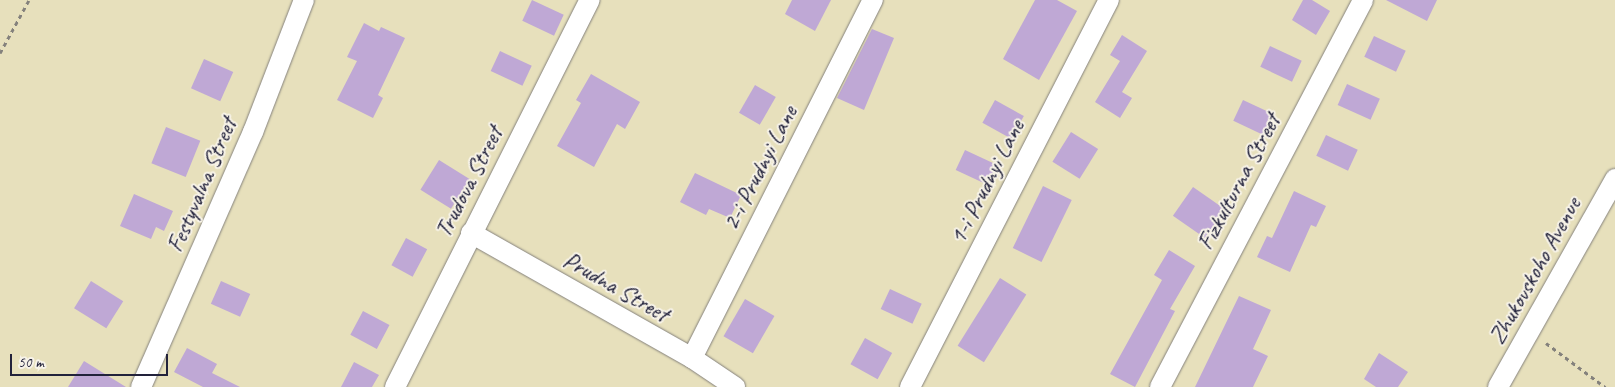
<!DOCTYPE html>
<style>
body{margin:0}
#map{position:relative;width:1615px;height:387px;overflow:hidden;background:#e7e0bc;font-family:Caveat,sans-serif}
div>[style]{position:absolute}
.building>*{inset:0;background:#bfa8d5;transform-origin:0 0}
.path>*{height:3px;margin-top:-1.5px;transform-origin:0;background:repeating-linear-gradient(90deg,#84817c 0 4px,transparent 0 8px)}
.roads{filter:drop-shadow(0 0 1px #84817c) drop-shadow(0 0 1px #84817c)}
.minor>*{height:20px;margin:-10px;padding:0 10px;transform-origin:10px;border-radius:10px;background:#fff}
span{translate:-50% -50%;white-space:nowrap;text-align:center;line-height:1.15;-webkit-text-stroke:4px #f7f3e8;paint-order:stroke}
.street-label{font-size:24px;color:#22223b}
.scale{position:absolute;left:10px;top:354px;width:158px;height:22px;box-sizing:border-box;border:2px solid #22223b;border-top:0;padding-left:6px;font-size:15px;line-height:18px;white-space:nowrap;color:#22223b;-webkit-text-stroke:4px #f7f3e8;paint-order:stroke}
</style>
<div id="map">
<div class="building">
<div style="left:532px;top:0;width:35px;height:23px;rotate:25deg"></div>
<div style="clip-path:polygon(792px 0,831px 0,815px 31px,785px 14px)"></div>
<div style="clip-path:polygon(1035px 0,1057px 0,1077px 11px,1039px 80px,1003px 59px)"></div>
<div style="clip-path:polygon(1303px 0,1312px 0,1330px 11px,1316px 35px,1292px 20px)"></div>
<div style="clip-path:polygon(1386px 0,1437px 0,1427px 21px)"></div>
<div style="clip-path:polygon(364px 23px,379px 31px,381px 27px,405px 38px,378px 95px,383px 98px,373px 118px,337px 100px,357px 61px,347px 57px)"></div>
<div style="clip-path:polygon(872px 29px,894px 38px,864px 110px,837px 98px)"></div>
<div style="clip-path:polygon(1122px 35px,1147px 51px,1122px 92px,1132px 98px,1120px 118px,1095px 102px,1120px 61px,1110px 55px)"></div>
<div style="left:1374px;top:36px;width:35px;height:23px;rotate:25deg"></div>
<div style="left:1270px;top:46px;width:35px;height:23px;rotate:25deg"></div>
<div style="left:500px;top:51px;width:35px;height:22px;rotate:25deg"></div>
<div style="left:204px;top:59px;width:32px;height:32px;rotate:24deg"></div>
<div style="clip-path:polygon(591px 74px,640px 102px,625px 129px,617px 124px,594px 167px,557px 146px,581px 103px,576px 100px)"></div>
<div style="left:1347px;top:84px;width:36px;height:23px;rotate:24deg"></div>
<div style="left:755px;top:85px;width:24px;height:32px;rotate:30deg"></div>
<div style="left:995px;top:100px;width:33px;height:26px;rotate:29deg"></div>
<div style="left:1243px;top:100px;width:35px;height:23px;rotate:25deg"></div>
<div style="left:166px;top:127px;width:37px;height:39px;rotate:22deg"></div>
<div style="left:1071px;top:132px;width:32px;height:35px;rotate:32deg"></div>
<div style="left:1326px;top:135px;width:35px;height:23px;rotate:25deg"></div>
<div style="left:965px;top:150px;width:35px;height:22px;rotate:25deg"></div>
<div style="left:439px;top:160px;width:36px;height:35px;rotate:32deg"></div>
<div style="clip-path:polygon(695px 173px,741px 195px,730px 218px,709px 209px,706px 215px,680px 202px)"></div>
<div style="left:1043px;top:186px;width:32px;height:69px;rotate:26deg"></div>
<div style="left:1193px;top:187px;width:39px;height:35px;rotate:35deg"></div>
<div style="clip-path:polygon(1294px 191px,1326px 206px,1316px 227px,1311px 225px,1290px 272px,1257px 257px,1267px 236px,1272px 238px)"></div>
<div style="clip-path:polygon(134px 194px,173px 211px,164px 231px,156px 227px,151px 239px,120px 226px)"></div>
<div style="left:406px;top:238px;width:24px;height:31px;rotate:28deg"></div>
<div style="clip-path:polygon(1169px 250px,1195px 266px,1170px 309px,1175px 311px,1135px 387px,1110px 374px,1162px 280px,1154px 275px)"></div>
<div style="left:1000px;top:278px;width:31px;height:80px;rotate:32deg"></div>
<div style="left:91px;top:281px;width:38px;height:32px;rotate:32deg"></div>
<div style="left:221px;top:281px;width:32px;height:25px;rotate:24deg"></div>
<div style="left:890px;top:289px;width:35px;height:22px;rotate:25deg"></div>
<div style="clip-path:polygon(1239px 296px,1271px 310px,1253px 349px,1268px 356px,1253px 387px,1195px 387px)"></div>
<div style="left:745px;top:299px;width:34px;height:43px;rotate:30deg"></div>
<div style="left:363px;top:311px;width:30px;height:27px;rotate:28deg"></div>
<div style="left:865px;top:338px;width:31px;height:30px;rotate:29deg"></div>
<div style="clip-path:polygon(187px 348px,217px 364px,212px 373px,240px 387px,203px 387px,174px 372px)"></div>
<div style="clip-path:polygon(1379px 353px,1408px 372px,1398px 387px,1376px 387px,1364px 379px)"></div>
<div style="clip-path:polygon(84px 361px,126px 387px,68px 387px)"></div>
<div style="clip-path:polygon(354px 362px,379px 375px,372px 387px,341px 387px)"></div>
</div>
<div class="path">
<div style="left:0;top:53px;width:60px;rotate:-61.3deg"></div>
<div style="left:1546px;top:343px;width:74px;rotate:36.7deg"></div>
</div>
<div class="roads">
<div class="minor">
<div style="left:471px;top:233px;width:254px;rotate:29.5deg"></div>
<div style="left:692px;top:358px;width:52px;rotate:34deg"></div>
<div style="left:692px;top:358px;width:401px;rotate:-63.2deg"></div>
<div style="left:141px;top:387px;width:279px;rotate:-66.3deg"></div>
<div style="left:253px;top:132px;width:142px;rotate:-68.9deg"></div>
<div style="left:395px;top:387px;width:433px;rotate:-63.3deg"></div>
<div style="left:910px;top:387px;width:435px;rotate:-62.8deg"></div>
<div style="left:1160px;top:387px;width:437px;rotate:-62.3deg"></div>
<div style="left:1498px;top:387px;width:239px;rotate:-60.6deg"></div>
</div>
</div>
<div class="street-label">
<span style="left:760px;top:168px;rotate:-63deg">2-i Prudnyi Lane</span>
<span style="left:469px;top:182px;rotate:-63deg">Trudova Street</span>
<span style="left:987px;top:182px;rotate:-63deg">1-i Prudnyi Lane</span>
<span style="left:1239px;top:182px;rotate:-62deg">Fizkulturna Street</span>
<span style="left:202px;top:185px;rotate:-67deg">Festyvalna Street</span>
<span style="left:1535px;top:271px;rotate:-61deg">Zhukovskoho Avenue</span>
<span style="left:616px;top:287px;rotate:30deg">Prudna Street</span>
</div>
<div class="scale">50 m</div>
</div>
